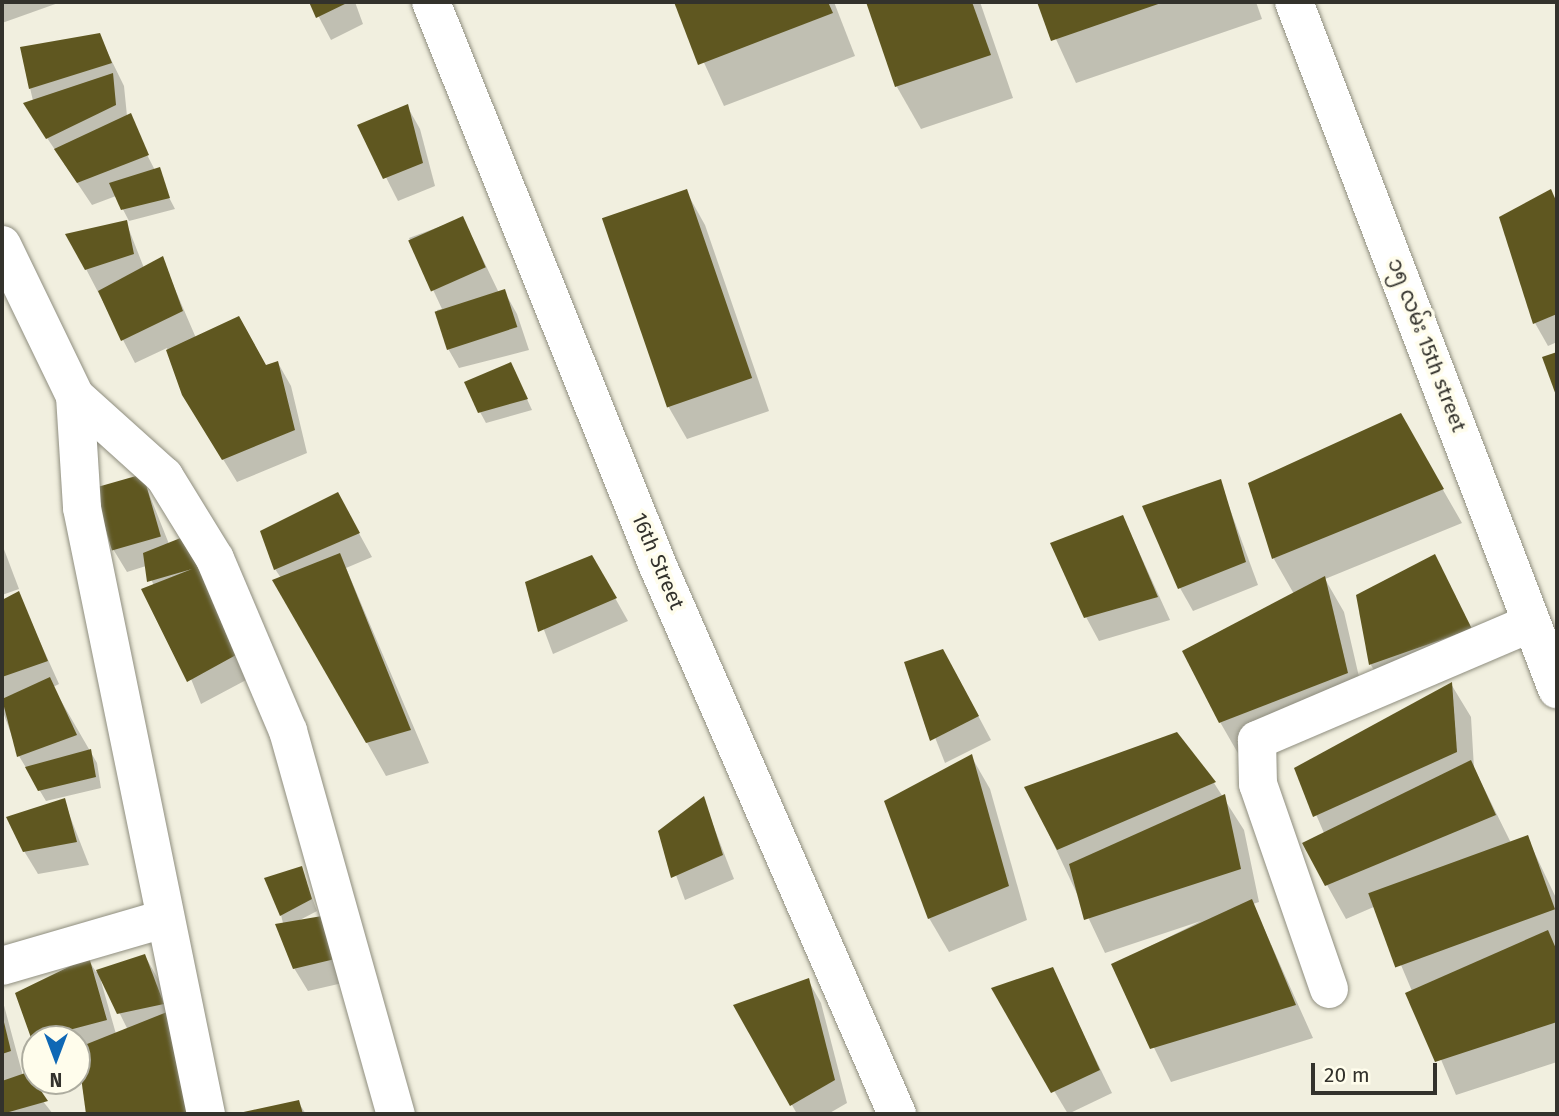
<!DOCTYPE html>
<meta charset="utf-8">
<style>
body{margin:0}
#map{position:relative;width:1559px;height:1116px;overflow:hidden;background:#f1efdf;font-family:"Fira Sans","Noto Sans Myanmar",sans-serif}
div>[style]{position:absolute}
.shadow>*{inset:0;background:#0003}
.building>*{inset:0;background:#5f5720;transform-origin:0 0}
.roads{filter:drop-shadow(0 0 2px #8f8e7f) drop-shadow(0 0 2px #8f8e7f)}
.minor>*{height:38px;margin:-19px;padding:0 19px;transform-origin:19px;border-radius:19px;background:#fff}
span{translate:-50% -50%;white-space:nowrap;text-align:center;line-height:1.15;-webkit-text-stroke:7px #fffdec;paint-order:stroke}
.street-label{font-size:21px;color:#33322c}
.frame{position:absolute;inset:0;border:4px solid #33322c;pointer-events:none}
.north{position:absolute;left:21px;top:1025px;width:70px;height:70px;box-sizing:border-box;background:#fffdec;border:2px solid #adac9f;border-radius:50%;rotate:180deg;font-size:19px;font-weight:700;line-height:28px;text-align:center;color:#33322c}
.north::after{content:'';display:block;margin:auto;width:24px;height:32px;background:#0f68b5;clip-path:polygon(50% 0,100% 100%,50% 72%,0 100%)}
.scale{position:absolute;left:1311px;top:1063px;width:126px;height:32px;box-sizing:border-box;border:4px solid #33322c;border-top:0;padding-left:9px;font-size:21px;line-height:24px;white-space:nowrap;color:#33322c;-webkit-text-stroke:5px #fffdec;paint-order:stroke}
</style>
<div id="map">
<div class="shadow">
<div style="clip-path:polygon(2px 2px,61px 2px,2px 23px)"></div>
<div style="clip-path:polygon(311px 2px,355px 2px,363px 24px,331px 40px)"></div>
<div style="clip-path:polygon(676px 2px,834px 2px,855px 56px,724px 106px)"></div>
<div style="clip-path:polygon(868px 2px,980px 2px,1013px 98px,921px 129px,897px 87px)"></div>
<div style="clip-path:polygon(1039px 2px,1256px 2px,1262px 19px,1076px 83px)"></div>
<div style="clip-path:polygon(99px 35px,124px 86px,127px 116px,175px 209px,129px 221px,116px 196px,92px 205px,39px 126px,30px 88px)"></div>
<div style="clip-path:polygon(407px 106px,420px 129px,435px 186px,398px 201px,360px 126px)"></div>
<div style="clip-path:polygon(686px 191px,705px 225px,769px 411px,687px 439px,668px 406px,604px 220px)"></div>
<div style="clip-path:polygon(1550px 191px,1557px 204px,1557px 342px,1548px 346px,1535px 323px)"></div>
<div style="clip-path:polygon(463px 218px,499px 293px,504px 291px,517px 314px,529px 350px,459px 368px,446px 345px,437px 310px,442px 309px,409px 238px)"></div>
<div style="clip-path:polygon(126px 222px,144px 268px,162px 259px,196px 338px,265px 367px,278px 363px,291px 386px,307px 453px,237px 482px,183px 394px,167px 348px,135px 363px,86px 269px)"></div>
<div style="clip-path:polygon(516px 375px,532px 410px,486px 423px,480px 412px)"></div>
<div style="clip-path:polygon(1400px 415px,1462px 523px,1325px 579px,1344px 612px,1366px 707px,1239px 755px,1220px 722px,1294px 594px,1274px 559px,1250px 484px)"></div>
<div style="clip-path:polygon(142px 476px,169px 544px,208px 577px,248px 679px,201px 704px,146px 566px,127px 572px,113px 549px)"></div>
<div style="clip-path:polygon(1220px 482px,1258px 585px,1193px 611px,1180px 588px)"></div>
<div style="clip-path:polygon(350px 517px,372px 557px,346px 568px,429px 763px,386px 776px,275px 581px,281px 578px,275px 569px)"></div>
<div style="clip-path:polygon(1123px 517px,1170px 620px,1099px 641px,1086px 617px)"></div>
<div style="clip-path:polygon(2px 544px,19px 589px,2px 595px)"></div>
<div style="clip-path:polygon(592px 557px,628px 621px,553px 654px,527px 584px)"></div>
<div style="clip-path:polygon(1435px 557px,1484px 653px,1384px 687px,1371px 665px,1358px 596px)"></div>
<div style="clip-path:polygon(18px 593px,59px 684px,53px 687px,97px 763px,101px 788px,46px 801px,19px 756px,2px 709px,2px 602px)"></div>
<div style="clip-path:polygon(906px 663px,956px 674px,991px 740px,945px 763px)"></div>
<div style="clip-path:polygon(1451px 684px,1471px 717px,1474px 768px,1511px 843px,1527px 837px,1557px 900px,1557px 1062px,1456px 1095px,1376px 906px,1346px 919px,1327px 885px,1324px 833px,1296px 768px)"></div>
<div style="clip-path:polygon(971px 756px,990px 789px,1027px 920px,949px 952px,929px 918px)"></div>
<div style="clip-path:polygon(1214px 783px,1244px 830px,1259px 902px,1253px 904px,1313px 1038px,1171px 1082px,1113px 965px,1201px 921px,1105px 953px,1027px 788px)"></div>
<div style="clip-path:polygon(703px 799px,734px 879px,685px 900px,660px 831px)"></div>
<div style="clip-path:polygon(64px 801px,89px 865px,38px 874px,24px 851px)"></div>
<div style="clip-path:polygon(301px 868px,317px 911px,298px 921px,321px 917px,347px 982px,308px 991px,294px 968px,281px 915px)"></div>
<div style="clip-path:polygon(evenodd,145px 956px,158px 979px,203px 1114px,88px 1114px,77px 1039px,35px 1039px,35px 1045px,17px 994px,88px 959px,96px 972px,145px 956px,103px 980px,128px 1030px,116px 1034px,101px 981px,103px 980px)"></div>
<div style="clip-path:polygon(1052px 969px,1112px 1093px,1068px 1114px,993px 989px)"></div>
<div style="clip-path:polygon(808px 980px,821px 1003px,847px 1103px,828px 1114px,797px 1114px,736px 1006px)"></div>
<div style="clip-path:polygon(2px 998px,23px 1076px,53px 1114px,2px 1114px)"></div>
<div style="clip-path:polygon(298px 1102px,306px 1114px,242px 1114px)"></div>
</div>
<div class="building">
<div style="clip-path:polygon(309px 2px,349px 2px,316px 18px)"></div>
<div style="clip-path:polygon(674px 2px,828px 2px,833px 13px,698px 65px)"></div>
<div style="clip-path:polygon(866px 2px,972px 2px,991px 55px,895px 87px)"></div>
<div style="clip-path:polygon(1037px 2px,1164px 2px,1051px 41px)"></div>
<div style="clip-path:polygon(100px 33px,112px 63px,29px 89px,20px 47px)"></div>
<div style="clip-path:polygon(113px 73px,116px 105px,46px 139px,23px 103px)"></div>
<div style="clip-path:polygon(408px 104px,423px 163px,383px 179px,357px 125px)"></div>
<div style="clip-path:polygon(131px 113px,149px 155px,77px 183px,54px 149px)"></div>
<div style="clip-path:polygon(160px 167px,170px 198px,121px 210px,109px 183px)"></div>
<div style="left:687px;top:189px;width:200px;height:90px;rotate:71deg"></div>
<div style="clip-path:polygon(1551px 189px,1557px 203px,1557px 314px,1533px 324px,1499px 217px)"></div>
<div style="left:463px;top:216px;width:56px;height:60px;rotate:66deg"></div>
<div style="clip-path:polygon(127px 220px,134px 254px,85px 270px,65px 234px)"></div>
<div style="clip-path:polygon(163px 256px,183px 311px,121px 341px,98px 291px)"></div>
<div style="left:505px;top:289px;width:40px;height:74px;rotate:72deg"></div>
<div style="clip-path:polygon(239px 316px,266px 365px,278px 361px,295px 430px,222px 460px,182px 395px,166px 350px)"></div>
<div style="clip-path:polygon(1557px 352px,1557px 398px,1542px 357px)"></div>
<div style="clip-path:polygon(511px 362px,528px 399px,478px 413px,464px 382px)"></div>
<div style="clip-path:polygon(1401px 413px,1444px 489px,1272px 559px,1248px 483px)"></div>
<div style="left:143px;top:474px;width:65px;height:51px;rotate:74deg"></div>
<div style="clip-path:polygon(1221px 479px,1246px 562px,1178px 589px,1142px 506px)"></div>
<div style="clip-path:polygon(338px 492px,360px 533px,274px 570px,260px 531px)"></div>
<div style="clip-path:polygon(1123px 515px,1158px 597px,1084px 618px,1050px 543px)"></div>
<div style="clip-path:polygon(188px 535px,236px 655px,187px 682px,141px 589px,192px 569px,147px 582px,143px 553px)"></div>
<div style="clip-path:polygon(340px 553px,411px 730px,366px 743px,272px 580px)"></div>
<div style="clip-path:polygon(1435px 554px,1472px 629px,1369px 665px,1356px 595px)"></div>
<div style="clip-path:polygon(592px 555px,617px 598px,538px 632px,525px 582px)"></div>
<div style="clip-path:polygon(1325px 576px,1348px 673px,1219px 723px,1182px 651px)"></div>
<div style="clip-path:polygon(19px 591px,48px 661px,2px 677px,2px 600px)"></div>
<div style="clip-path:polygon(943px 649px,979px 716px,930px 741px,904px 662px)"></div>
<div style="clip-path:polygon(50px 677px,77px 735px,17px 757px,2px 699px)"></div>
<div style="clip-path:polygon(1452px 682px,1457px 752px,1313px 817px,1294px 768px)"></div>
<div style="clip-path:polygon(1177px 732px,1216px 782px,1057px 850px,1024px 787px)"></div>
<div style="clip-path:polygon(91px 749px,96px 777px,38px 791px,25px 767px)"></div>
<div style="clip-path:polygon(972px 754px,1009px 886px,928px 919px,884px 801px)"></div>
<div style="clip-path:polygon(1471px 760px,1496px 815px,1325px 886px,1302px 843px)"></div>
<div style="clip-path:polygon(1225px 794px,1241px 869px,1084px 920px,1069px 864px)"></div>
<div style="clip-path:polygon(704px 796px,723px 855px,671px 878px,658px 831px)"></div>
<div style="clip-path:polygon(65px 798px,77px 842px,23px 852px,6px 817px)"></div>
<div style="left:1528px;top:835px;width:79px;height:170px;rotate:70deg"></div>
<div style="clip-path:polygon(302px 866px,312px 899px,280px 916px,264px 878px)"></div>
<div style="clip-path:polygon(1252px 899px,1296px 1005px,1150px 1049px,1111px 964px)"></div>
<div style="clip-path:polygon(322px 916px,335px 959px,293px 969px,275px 924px)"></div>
<div style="clip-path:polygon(1548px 930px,1557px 951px,1557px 1022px,1435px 1062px,1405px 993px)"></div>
<div style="clip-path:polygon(145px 954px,164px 1004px,117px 1014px,96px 970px)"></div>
<div style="clip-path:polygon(89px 957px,107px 1020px,35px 1039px,35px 1049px,15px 993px)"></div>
<div style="clip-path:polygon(1053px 967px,1100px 1070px,1051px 1093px,991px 988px)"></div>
<div style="clip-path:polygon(809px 978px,835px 1080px,790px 1106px,733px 1005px)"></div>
<div style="clip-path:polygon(167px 1012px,194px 1114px,86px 1114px,77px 1048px)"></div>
<div style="clip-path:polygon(2px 1014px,11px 1051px,2px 1054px)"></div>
<div style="clip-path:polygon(28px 1072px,48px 1101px,2px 1114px,2px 1081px)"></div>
<div style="clip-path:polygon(299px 1100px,303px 1114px,239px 1114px,239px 1113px)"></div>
</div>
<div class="roads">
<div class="minor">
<div style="left:431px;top:2px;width:608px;rotate:68.08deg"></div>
<div style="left:658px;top:566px;width:598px;rotate:66.44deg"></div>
<div style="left:1294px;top:2px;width:736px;rotate:69.05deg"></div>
<div style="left:2px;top:245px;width:168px;rotate:64.2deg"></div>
<div style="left:75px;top:396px;width:112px;rotate:86.4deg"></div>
<div style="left:82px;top:508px;width:619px;rotate:78.44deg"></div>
<div style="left:75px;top:396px;width:120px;rotate:42deg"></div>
<div style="left:164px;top:476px;width:97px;rotate:58.4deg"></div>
<div style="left:215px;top:559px;width:187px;rotate:67deg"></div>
<div style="left:288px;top:731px;width:398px;rotate:74.3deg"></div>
<div style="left:2px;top:966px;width:169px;rotate:-16.2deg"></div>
<div style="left:1329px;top:989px;width:217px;rotate:-109.1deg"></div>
<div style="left:1258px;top:784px;width:44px;rotate:-91.3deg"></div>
<div style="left:1257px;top:740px;width:298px;rotate:-23.1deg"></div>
</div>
</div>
<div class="street-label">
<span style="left:1427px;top:345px;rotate:69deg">၁၅ လမ်း 15th street</span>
<span style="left:658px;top:561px;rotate:67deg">16th Street</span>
</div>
<div class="frame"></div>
<div class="north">N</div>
<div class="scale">20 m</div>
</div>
